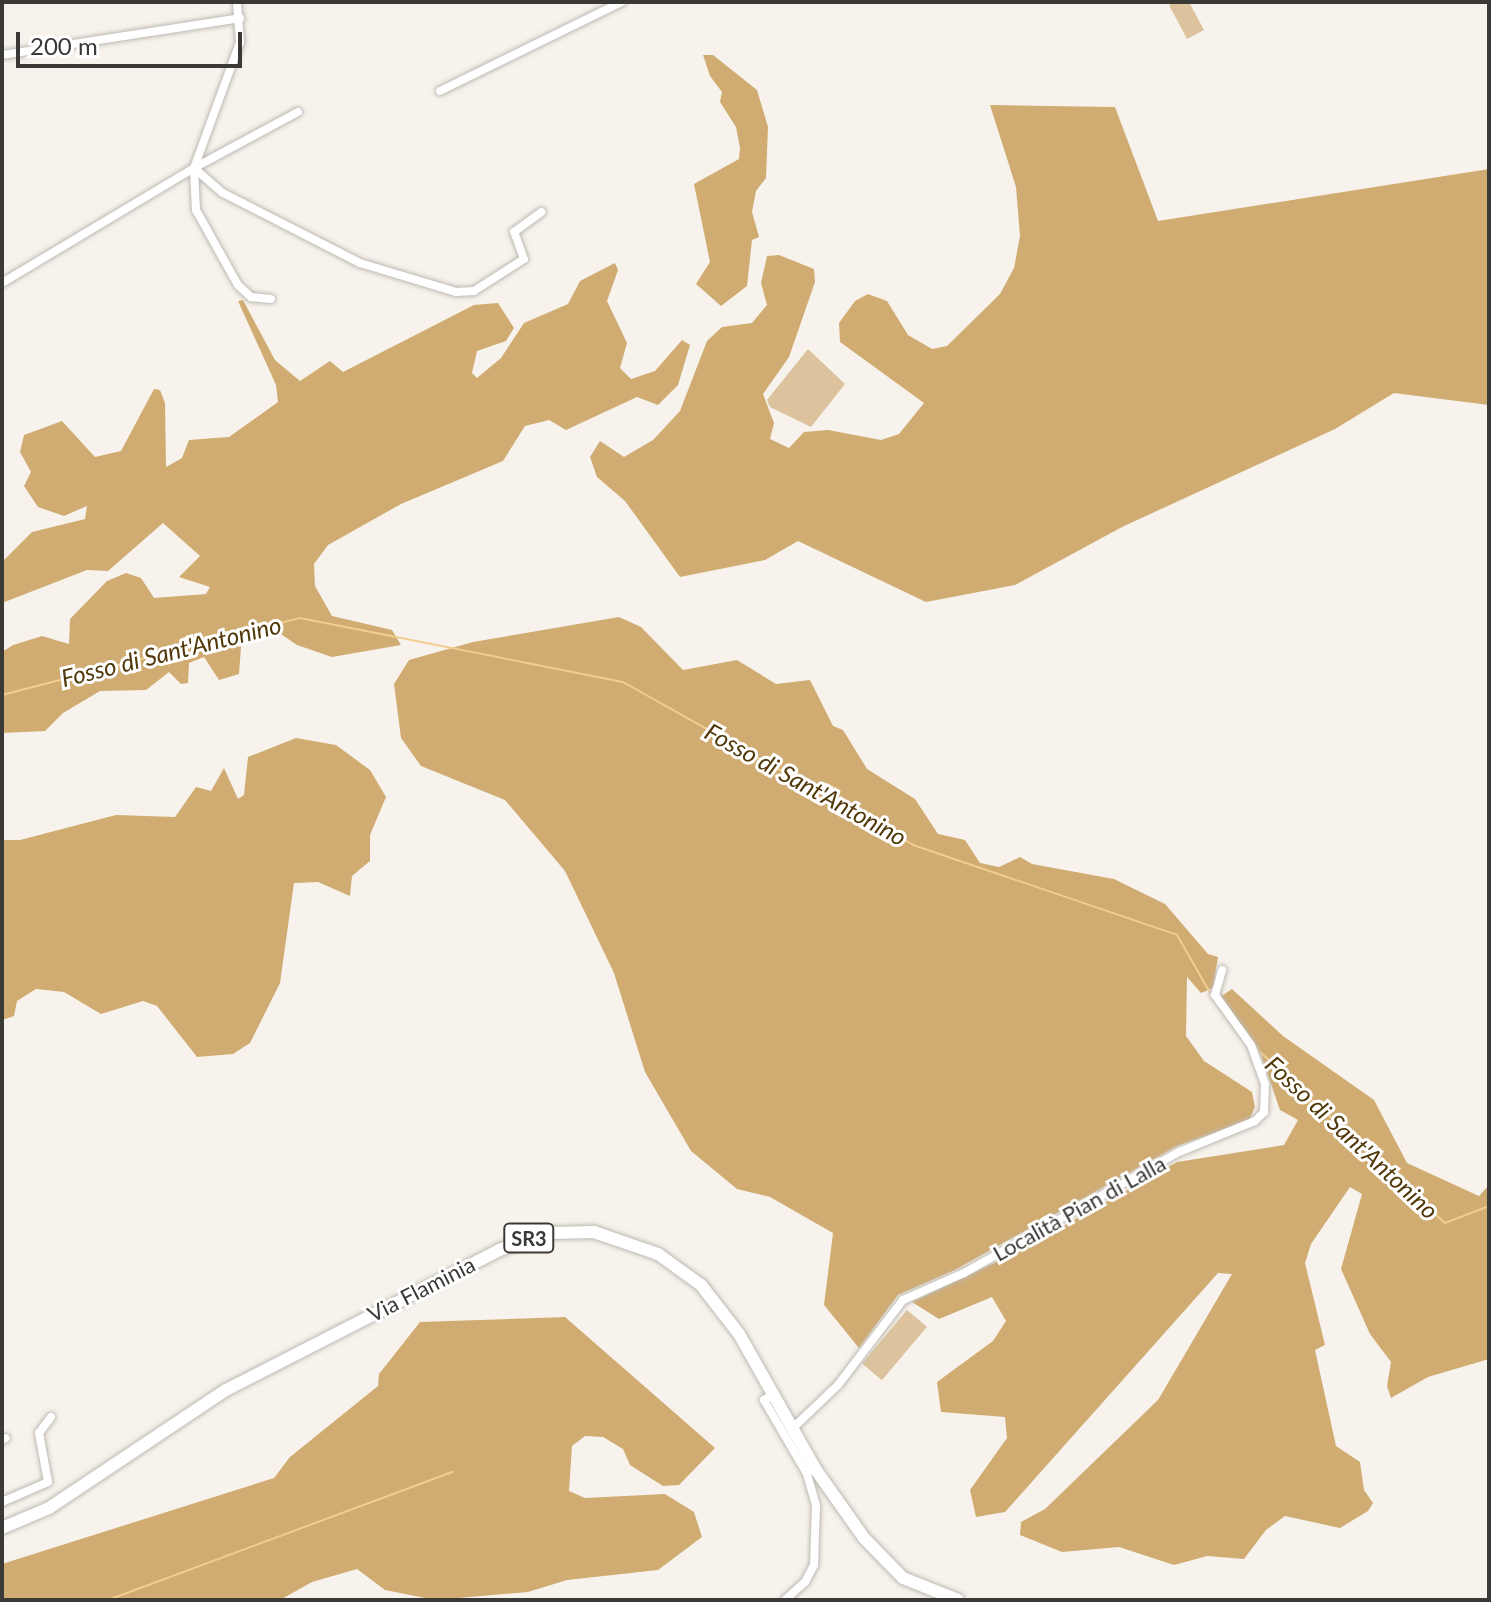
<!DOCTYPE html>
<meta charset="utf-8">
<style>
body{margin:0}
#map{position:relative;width:1491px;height:1602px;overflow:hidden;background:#f7f3ec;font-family:Lato,sans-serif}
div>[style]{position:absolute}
.green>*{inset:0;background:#dcc39d;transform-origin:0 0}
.forest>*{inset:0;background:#d0ac72}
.stream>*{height:2px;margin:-1px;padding:0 1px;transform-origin:1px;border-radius:1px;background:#f2cd92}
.roads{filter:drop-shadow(0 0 2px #beb9b3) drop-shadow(0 0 2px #beb9b3)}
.minor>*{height:8px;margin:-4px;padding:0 4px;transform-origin:4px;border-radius:4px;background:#fff}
.primary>*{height:12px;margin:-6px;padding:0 6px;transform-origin:6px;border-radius:6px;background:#fff}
span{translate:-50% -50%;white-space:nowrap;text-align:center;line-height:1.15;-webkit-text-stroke:6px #fff;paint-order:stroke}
.shield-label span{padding:2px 6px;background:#fff;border:2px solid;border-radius:6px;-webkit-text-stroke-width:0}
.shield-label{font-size:20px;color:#3b3936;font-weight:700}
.street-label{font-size:22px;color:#3b3936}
.water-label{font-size:24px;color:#513808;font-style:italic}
.frame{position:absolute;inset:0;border:4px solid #3b3936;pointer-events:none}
.scale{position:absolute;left:16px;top:32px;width:226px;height:36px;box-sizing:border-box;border:4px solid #3b3936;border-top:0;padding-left:10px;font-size:24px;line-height:28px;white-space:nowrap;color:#3b3936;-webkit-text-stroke:6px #fff;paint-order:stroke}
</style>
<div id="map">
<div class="green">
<div style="clip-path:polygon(1175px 2px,1189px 2px,1204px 30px,1187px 39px,1169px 5px)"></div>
<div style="clip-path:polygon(808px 349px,845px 384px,811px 427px,770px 407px,767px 400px)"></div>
<div style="left:907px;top:1310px;width:26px;height:70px;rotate:40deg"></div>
</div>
<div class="forest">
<div style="clip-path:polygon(703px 55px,713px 55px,757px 90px,768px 127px,766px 178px,756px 191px,752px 212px,759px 237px,752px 240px,747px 286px,721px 306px,696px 284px,710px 262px,694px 184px,739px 159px,740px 148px,736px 127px,720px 102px,722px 92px,710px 76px)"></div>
<div style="clip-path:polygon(990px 105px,1115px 107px,1158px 221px,1489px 169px,1489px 405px,1394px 393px,1335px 429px,1122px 527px,1015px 585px,926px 602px,798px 541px,765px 560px,680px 577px,625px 501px,597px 477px,590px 457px,600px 441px,624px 457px,653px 440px,680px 411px,707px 341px,722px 327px,752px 323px,767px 305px,761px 283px,767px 256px,779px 255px,814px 269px,815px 282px,789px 357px,763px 394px,774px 423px,770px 439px,789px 448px,804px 432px,828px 430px,881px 440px,899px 434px,924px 403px,840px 342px,839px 323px,855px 301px,868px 294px,887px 301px,908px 335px,932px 349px,947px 346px,1000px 294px,1014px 268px,1020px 236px,1016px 187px)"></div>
<div style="clip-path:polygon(615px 263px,618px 270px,607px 301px,627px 343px,620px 368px,631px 379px,655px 371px,682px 340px,690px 345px,678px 385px,658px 405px,637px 397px,566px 430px,549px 420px,525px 426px,503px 461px,401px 504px,328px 545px,314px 564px,315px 586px,332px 616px,392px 630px,401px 645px,332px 657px,297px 645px,269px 626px,256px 625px,242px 634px,239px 674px,219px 680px,204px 657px,189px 663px,188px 683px,181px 684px,169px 672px,146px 690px,100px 691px,63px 713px,45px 731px,2px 733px,2px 652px,13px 645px,42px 636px,69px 644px,70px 619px,107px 581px,126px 573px,141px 578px,154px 598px,206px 594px,210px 587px,179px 577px,200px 556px,163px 523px,108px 571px,87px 570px,2px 603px,2px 562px,32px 532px,85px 519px,87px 506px,64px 516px,38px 507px,24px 486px,31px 472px,20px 452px,24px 435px,62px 421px,95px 457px,121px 451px,154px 389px,160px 390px,165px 403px,166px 467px,182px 458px,189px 440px,229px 437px,278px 402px,276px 385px,238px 301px,243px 300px,275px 360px,300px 381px,330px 361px,343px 372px,474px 305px,498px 303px,514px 328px,506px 341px,477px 351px,472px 373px,477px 378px,501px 358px,524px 323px,568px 304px,580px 281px)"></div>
<div style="clip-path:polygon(619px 617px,641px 627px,683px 670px,737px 660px,776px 684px,810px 680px,833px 726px,843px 730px,867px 769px,915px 799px,938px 834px,965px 840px,980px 863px,999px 867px,1020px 857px,1032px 864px,1114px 879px,1165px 904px,1208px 954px,1218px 957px,1213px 988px,1201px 993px,1187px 977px,1186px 1036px,1204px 1061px,1252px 1092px,1255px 1107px,1249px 1120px,1177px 1146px,955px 1270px,898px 1295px,859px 1348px,824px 1305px,833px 1233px,770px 1197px,737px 1189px,691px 1151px,645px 1072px,614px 973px,565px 871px,505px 800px,421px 766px,401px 738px,394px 684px,409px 660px,473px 642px)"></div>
<div style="clip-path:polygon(296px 738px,336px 745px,370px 770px,386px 797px,370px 835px,370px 861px,352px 876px,350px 896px,318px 882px,294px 883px,280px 983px,250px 1043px,233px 1054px,197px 1057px,157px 1006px,143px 1001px,101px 1014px,64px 992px,36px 989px,17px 1001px,14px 1016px,2px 1020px,2px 840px,20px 840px,116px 815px,175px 817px,196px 787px,211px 791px,224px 768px,238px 799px,244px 795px,248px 757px)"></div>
<div style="clip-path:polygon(1232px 989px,1283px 1036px,1374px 1100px,1407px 1163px,1479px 1196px,1489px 1185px,1489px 1359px,1428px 1377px,1391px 1398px,1387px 1386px,1391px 1362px,1370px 1334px,1341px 1269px,1362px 1194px,1350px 1187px,1311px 1244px,1305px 1263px,1325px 1345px,1315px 1350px,1336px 1446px,1360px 1462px,1364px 1490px,1373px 1503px,1368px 1511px,1340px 1528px,1285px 1516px,1266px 1530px,1244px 1559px,1207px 1556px,1174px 1565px,1119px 1547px,1062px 1552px,1020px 1535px,1021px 1522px,1045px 1509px,1158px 1400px,1232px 1274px,1218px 1273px,1005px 1512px,976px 1517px,970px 1490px,1007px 1438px,1005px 1417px,941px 1412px,937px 1382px,993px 1341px,1006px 1321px,992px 1297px,939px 1319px,912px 1302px,1015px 1253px,1177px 1162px,1284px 1145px,1298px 1120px,1280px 1110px,1259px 1049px,1224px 1012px,1220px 997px)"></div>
<div style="clip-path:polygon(565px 1317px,715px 1448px,679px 1485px,663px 1486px,630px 1465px,623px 1449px,603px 1437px,585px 1436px,572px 1446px,569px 1491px,585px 1498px,665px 1494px,694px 1512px,702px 1537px,658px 1570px,567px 1580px,528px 1592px,435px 1600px,385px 1590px,357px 1569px,312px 1582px,280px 1600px,2px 1600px,2px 1564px,274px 1478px,290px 1457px,378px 1386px,379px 1374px,420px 1322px)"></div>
</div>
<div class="stream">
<div style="left:2px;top:695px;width:308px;rotate:-14.5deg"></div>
<div style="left:300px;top:618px;width:329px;rotate:11.2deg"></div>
<div style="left:623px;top:682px;width:333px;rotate:29.3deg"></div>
<div style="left:913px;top:845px;width:279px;rotate:18.8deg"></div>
<div style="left:1177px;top:935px;width:70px;rotate:60.2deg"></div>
<div style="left:1218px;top:1005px;width:29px;rotate:55deg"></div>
<div style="left:1257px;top:1049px;width:256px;rotate:42.8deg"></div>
<div style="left:1445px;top:1223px;width:47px;rotate:-21.1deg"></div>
<div style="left:108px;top:1600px;width:368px;rotate:-20.4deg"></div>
</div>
<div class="roads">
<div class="minor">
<div style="left:2px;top:55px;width:241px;rotate:-8.8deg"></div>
<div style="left:440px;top:91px;width:203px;rotate:-26.1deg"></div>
<div style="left:194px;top:168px;width:38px;rotate:41deg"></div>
<div style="left:223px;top:193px;width:154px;rotate:27.1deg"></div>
<div style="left:360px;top:263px;width:100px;rotate:16.8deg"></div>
<div style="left:456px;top:292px;width:18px;rotate:-3deg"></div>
<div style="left:474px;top:291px;width:59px;rotate:-32.6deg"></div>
<div style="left:524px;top:259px;width:29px;rotate:-110deg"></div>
<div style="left:514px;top:232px;width:34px;rotate:-36deg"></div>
<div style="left:194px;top:168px;width:42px;rotate:87.3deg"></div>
<div style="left:196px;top:210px;width:86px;rotate:60.8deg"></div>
<div style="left:238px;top:285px;width:18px;rotate:43deg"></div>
<div style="left:251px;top:297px;width:20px;rotate:6deg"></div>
<div style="left:194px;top:168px;width:118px;rotate:-28.3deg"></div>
<div style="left:2px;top:283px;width:224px;rotate:-30.9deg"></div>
<div style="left:194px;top:168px;width:134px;rotate:-69.9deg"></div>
<div style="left:240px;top:42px;width:40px;rotate:-94.3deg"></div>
<div style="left:773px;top:1394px;width:11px;rotate:146deg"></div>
<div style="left:764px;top:1400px;width:86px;rotate:59.8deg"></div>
<div style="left:807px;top:1474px;width:32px;rotate:74deg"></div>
<div style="left:816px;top:1505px;width:60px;rotate:91.9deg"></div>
<div style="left:814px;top:1565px;width:19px;rotate:118deg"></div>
<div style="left:805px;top:1582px;width:27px;rotate:138deg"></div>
<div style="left:794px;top:1427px;width:61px;rotate:-43.7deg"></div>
<div style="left:838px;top:1385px;width:107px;rotate:-52.6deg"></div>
<div style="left:903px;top:1300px;width:67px;rotate:-23.9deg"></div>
<div style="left:964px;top:1273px;width:247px;rotate:-29.4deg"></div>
<div style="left:1179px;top:1152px;width:82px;rotate:-22.2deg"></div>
<div style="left:1255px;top:1121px;width:13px;rotate:-45deg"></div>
<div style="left:1264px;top:1112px;width:28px;rotate:-88deg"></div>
<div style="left:1265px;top:1084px;width:41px;rotate:-109.7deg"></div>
<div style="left:1251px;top:1045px;width:62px;rotate:-125.8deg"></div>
<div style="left:1215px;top:995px;width:26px;rotate:-74deg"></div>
<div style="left:2px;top:1440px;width:4px;rotate:-27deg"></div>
<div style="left:2px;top:1502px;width:50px;rotate:-23.5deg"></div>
<div style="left:48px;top:1482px;width:50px;rotate:-100.4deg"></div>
<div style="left:39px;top:1433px;width:20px;rotate:-53deg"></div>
</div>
<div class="primary">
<div style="left:2px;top:1528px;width:51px;rotate:-23.1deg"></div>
<div style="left:49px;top:1508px;width:213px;rotate:-33.7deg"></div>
<div style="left:226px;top:1390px;width:307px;rotate:-27.1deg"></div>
<div style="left:499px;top:1250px;width:53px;rotate:-18.8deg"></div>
<div style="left:549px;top:1233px;width:45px;rotate:-1.3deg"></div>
<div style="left:594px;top:1232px;width:68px;rotate:19deg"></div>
<div style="left:658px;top:1254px;width:53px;rotate:35.8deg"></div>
<div style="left:701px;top:1285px;width:62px;rotate:52.2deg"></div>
<div style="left:739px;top:1334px;width:156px;rotate:60.5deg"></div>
<div style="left:816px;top:1470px;width:83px;rotate:54.8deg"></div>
<div style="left:864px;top:1538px;width:56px;rotate:45.7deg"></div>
<div style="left:903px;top:1578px;width:59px;rotate:21.8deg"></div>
</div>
</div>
<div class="shield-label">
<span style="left:529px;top:1238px">SR3</span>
</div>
<div class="street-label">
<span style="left:1079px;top:1208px;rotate:-29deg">Località Pian di Lalla</span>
<span style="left:421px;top:1289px;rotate:-27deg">Via Flaminia</span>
</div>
<div class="water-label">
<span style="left:171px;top:651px;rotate:-14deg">Fosso di Sant'Antonino</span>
<span style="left:806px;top:784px;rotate:29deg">Fosso di Sant'Antonino</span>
<span style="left:1352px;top:1137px;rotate:43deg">Fosso di Sant'Antonino</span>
</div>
<div class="frame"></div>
<div class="scale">200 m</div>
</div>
